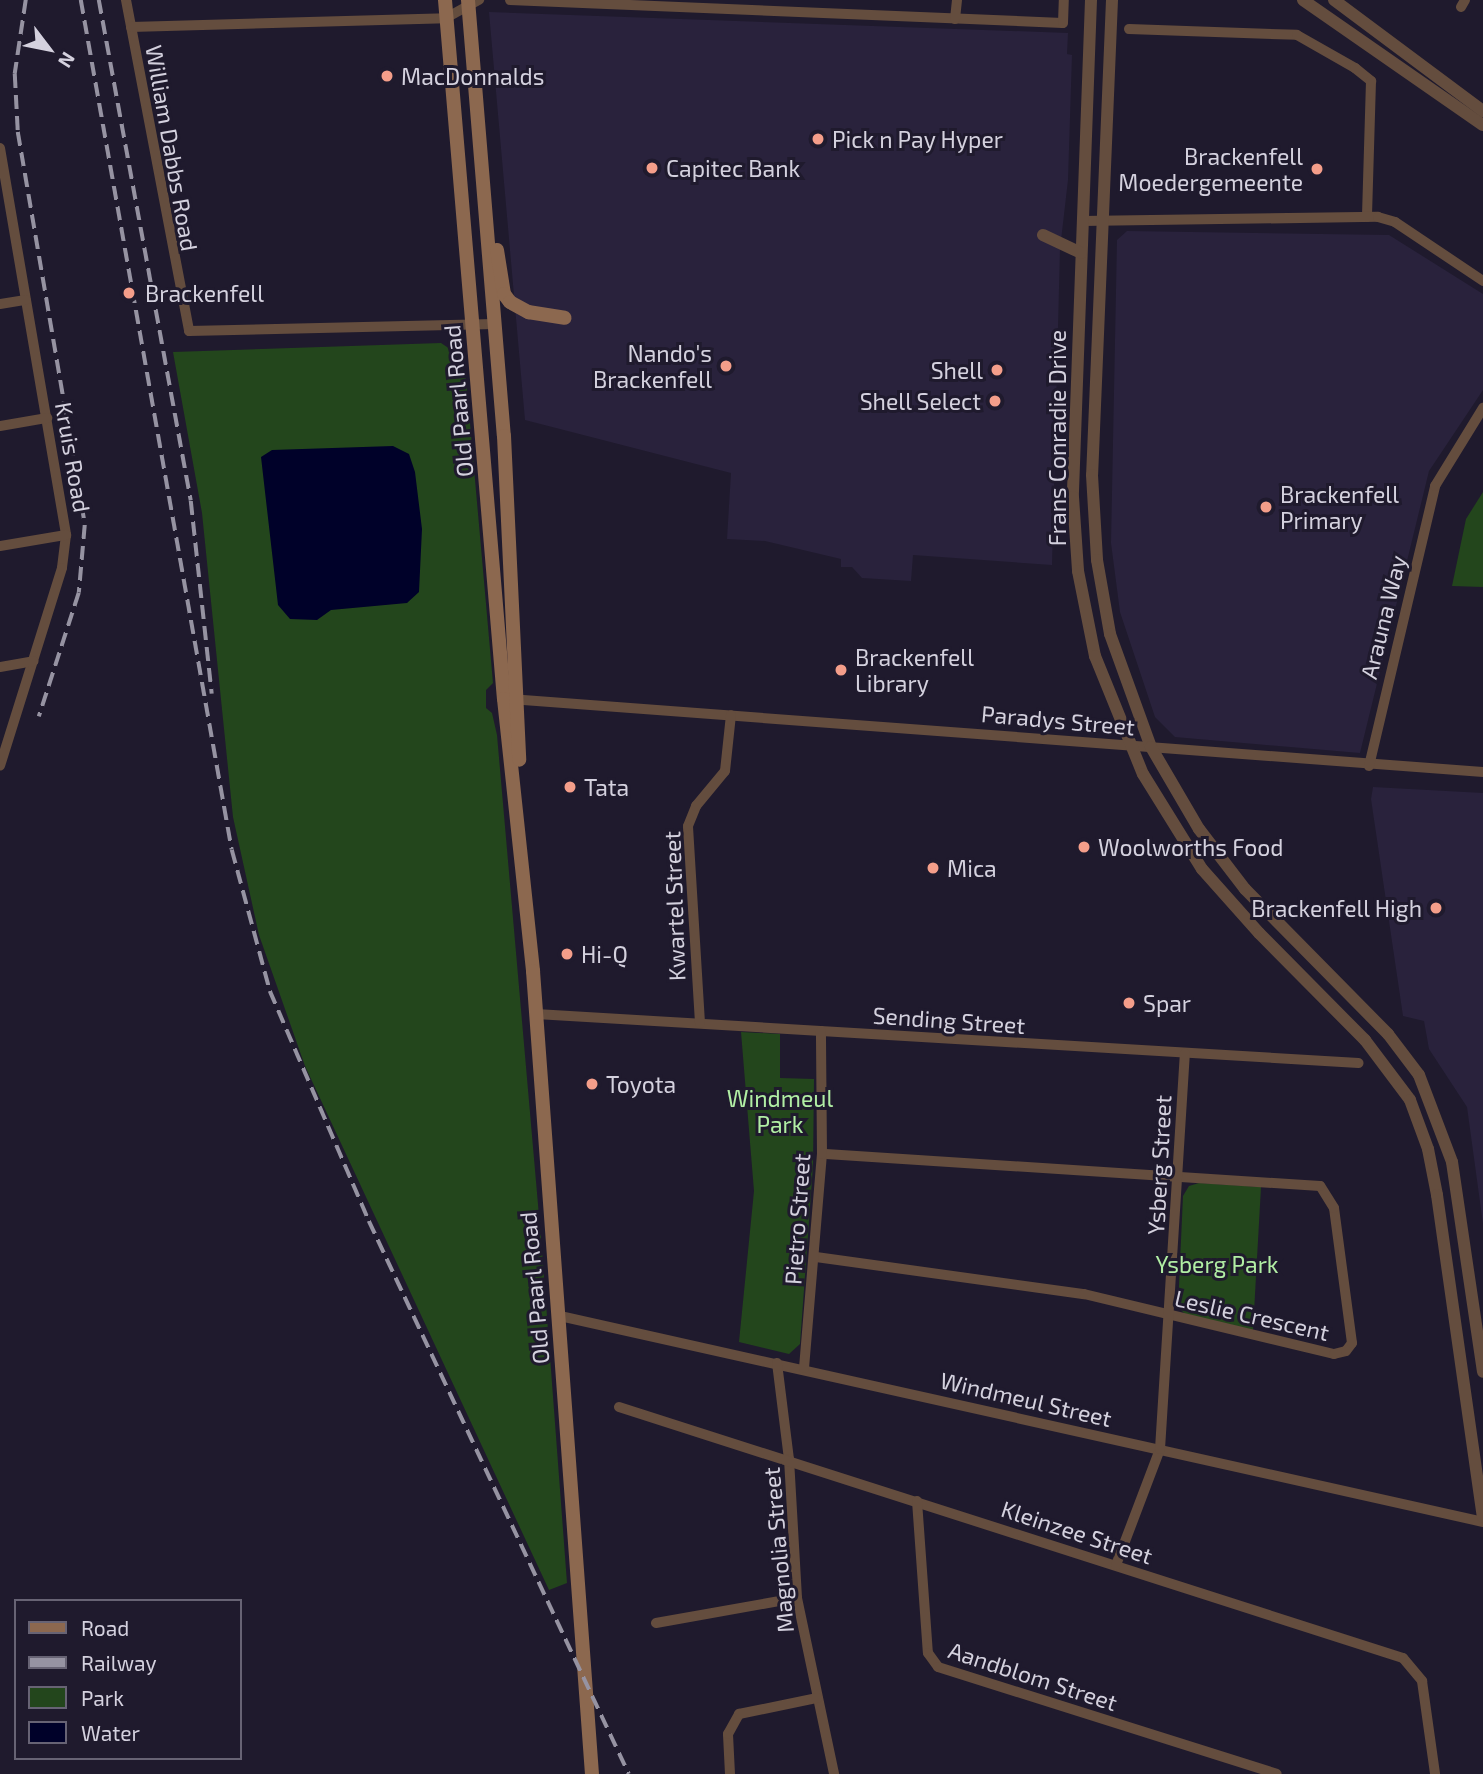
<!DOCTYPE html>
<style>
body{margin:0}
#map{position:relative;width:1483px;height:1774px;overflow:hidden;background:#1f1a2d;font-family:"Exo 2",sans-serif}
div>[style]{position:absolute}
.built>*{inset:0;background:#29223c}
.green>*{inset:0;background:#23461c}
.water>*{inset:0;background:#000129}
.minor>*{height:10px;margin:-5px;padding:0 5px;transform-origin:5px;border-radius:5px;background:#644d3e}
.tertiary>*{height:12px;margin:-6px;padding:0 6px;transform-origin:6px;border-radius:6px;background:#644d3e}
.secondary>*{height:14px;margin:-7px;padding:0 7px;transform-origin:7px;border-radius:7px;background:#8c684f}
.rail>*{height:3.5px;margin-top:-1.75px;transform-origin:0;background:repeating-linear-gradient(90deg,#9693a2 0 14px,transparent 0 21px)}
.dots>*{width:19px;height:19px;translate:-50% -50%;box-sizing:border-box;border:4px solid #1f1a2d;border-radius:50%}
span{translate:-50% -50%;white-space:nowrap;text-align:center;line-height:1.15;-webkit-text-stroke:6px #1f1a2d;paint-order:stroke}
.poi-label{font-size:23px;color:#d4d1de}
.left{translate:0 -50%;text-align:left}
.right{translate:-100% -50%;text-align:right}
.street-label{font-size:23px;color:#d4d1de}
.park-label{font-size:23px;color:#b1eea4}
.legend{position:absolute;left:14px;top:1599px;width:228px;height:161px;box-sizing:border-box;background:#1f1a2d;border:2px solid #676374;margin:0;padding:9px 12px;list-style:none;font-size:21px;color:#d4d1de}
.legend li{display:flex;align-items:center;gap:14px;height:35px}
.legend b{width:35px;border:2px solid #676374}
.north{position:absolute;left:14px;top:14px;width:70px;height:70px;-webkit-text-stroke:5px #1f1a2d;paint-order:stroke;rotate:122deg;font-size:19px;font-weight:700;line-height:28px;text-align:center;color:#d4d1de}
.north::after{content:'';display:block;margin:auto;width:24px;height:32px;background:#d4d1de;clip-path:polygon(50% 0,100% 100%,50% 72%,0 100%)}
</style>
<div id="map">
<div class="built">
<div style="clip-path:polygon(489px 12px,1068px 33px,1067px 54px,1072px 55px,1068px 180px,1060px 249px,1052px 565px,913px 555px,911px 581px,862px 578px,852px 567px,841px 567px,841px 559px,765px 541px,727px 539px,731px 473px,525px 420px)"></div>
<div style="clip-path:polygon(1127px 231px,1389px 235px,1483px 294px,1483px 390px,1429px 471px,1360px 753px,1175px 737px,1155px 717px,1120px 612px,1111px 543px,1117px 240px)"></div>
<div style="clip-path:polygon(1373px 787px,1483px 793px,1483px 1224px,1467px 1107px,1429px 1049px,1424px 1021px,1403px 1016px,1371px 799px)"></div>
</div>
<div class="green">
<div style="clip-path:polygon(441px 343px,456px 353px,466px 378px,493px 683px,486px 690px,486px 708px,492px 713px,497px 735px,542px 1250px,567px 1583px,549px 1590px,305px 1066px,259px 935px,233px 817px,202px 513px,173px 352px)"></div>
<div style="clip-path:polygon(1483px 492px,1483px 587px,1452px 586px,1466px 519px)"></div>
<div style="clip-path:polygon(741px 1032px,780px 1034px,780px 1078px,814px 1079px,813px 1166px,800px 1344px,789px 1354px,739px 1342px,754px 1191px)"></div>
<div style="clip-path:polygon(1199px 1183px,1261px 1187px,1253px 1330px,1185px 1314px,1178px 1307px,1183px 1196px,1189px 1186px)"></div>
</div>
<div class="water">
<div style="clip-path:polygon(393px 446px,409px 454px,415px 472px,422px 529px,419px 592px,407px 603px,331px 610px,317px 620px,290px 619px,278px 605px,261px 457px,272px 450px)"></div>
</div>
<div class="minor">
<div style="left:126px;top:0;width:337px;rotate:79.2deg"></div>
<div style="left:189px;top:331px;width:305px;rotate:-1.3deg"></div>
<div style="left:510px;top:0;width:553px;rotate:2.38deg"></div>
<div style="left:1063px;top:23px;width:23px;rotate:-88deg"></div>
<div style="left:1461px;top:7px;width:8px;rotate:-60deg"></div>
<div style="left:955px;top:19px;width:19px;rotate:-84deg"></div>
<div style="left:131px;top:27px;width:315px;rotate:-1.6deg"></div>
<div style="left:446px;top:18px;width:38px;rotate:-29deg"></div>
<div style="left:1129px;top:29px;width:168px;rotate:2deg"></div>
<div style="left:1297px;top:35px;width:67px;rotate:29.6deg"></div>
<div style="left:1355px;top:68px;width:21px;rotate:39deg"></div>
<div style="left:1371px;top:81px;width:136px;rotate:91.7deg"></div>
<div style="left:0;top:148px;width:393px;rotate:80.3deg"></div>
<div style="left:66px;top:535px;width:33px;rotate:97deg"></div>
<div style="left:62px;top:568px;width:207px;rotate:107.4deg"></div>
<div style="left:1082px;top:221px;width:296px;rotate:-0.8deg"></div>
<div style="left:1378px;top:217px;width:18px;rotate:16deg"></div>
<div style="left:1395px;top:222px;width:106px;rotate:33.8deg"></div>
<div style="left:0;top:304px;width:26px;rotate:-9deg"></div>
<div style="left:0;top:426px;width:48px;rotate:-9.7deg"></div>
<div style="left:0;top:546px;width:67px;rotate:-9.5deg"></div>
<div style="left:0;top:667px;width:34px;rotate:-10deg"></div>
<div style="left:510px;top:699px;width:976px;rotate:4.29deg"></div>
<div style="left:1369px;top:766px;width:288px;rotate:-76.7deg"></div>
<div style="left:1435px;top:486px;width:92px;rotate:-58.4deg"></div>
<div style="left:536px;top:1014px;width:824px;rotate:3.41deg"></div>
<div style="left:700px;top:1023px;width:197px;rotate:-93.5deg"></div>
<div style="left:688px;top:826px;width:22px;rotate:-68deg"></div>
<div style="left:696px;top:806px;width:45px;rotate:-50.4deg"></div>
<div style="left:725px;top:771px;width:56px;rotate:-83.9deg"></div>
<div style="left:816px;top:1257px;width:271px;rotate:7.9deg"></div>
<div style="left:1084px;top:1294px;width:257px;rotate:13.5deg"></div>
<div style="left:1334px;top:1354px;width:12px;rotate:-14deg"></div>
<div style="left:1346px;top:1351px;width:10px;rotate:-53deg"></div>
<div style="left:1352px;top:1343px;width:136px;rotate:-97.6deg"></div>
<div style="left:1334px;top:1208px;width:26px;rotate:-122deg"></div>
<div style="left:1320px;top:1186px;width:499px;rotate:-176.3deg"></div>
<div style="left:560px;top:1316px;width:946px;rotate:12.58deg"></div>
<div style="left:777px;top:1363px;width:97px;rotate:82.9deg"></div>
<div style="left:789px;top:1459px;width:139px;rotate:86.7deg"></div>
<div style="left:797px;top:1598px;width:180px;rotate:78.1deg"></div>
<div style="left:804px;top:1368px;width:215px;rotate:-85.2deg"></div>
<div style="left:822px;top:1154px;width:123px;rotate:-90.5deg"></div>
<div style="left:619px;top:1407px;width:823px;rotate:17.75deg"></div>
<div style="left:1403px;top:1658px;width:30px;rotate:50deg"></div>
<div style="left:1422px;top:1681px;width:94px;rotate:82deg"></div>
<div style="left:917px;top:1501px;width:152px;rotate:85.9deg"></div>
<div style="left:928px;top:1653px;width:17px;rotate:54deg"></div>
<div style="left:938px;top:1667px;width:355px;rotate:17.5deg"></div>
<div style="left:1116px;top:1565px;width:124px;rotate:-69.2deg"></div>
<div style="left:1160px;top:1449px;width:396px;rotate:-86.4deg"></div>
<div style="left:656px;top:1623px;width:143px;rotate:-10.1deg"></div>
<div style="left:730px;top:1774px;width:40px;rotate:-92.9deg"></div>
<div style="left:728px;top:1734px;width:23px;rotate:-61deg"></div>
<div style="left:739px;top:1714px;width:80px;rotate:-11.6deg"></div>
</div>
<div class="tertiary">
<div style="left:1091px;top:0;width:497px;rotate:92.1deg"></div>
<div style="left:1073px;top:497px;width:74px;rotate:86.1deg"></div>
<div style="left:1078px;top:571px;width:87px;rotate:78.7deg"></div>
<div style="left:1095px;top:656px;width:127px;rotate:67.9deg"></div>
<div style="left:1143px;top:774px;width:112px;rotate:58.2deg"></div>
<div style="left:1202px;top:869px;width:86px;rotate:48.3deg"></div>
<div style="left:1259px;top:933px;width:151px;rotate:45.3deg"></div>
<div style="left:1365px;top:1040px;width:75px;rotate:53.1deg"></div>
<div style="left:1410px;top:1100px;width:52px;rotate:69.8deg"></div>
<div style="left:1428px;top:1149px;width:47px;rotate:78.9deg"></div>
<div style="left:1437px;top:1195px;width:325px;rotate:81.9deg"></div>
<div style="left:1112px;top:0;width:475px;rotate:92.4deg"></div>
<div style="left:1092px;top:475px;width:85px;rotate:86.6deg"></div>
<div style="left:1097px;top:560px;width:75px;rotate:80deg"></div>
<div style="left:1110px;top:634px;width:120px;rotate:70.1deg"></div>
<div style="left:1151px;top:747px;width:95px;rotate:59.7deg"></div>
<div style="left:1199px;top:829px;width:76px;rotate:52.5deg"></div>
<div style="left:1245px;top:889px;width:204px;rotate:45.4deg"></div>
<div style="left:1388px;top:1034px;width:51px;rotate:52.9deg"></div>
<div style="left:1419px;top:1075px;width:93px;rotate:69.2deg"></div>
<div style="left:1452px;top:1162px;width:212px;rotate:81.6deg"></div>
<div style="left:1303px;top:0;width:219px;rotate:34.8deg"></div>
<div style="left:1334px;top:0;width:186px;rotate:36.7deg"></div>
<div style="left:1043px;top:235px;width:42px;rotate:25.3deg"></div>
</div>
<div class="secondary">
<div style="left:445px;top:0;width:701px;rotate:85.18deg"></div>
<div style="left:504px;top:699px;width:274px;rotate:83.9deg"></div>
<div style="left:533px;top:971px;width:805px;rotate:85.8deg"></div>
<div style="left:468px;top:0;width:437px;rotate:85.3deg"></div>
<div style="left:504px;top:436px;width:324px;rotate:87.3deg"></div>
<div style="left:497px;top:250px;width:45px;rotate:81deg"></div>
<div style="left:504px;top:294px;width:10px;rotate:53deg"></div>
<div style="left:510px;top:302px;width:21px;rotate:29deg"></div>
<div style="left:528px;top:312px;width:37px;rotate:9deg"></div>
</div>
<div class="rail">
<div style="left:26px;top:0;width:75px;rotate:98.5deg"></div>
<div style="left:15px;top:74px;width:58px;rotate:87deg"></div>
<div style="left:18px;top:132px;width:399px;rotate:80.3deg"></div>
<div style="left:85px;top:525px;width:68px;rotate:95deg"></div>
<div style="left:79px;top:593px;width:130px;rotate:107.9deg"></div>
<div style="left:81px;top:0;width:863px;rotate:79.93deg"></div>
<div style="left:232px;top:850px;width:146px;rotate:74.9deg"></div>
<div style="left:270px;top:991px;width:250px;rotate:66.7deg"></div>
<div style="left:369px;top:1221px;width:611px;rotate:64.82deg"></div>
<div style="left:99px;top:0;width:509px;rotate:79.59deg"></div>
<div style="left:191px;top:501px;width:194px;rotate:83.8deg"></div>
</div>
<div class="dots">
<div style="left:387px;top:76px;background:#f49e8a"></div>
<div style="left:818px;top:139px;background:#f49e8a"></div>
<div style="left:652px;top:168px;background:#f49e8a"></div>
<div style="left:1317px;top:169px;background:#f49e8a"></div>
<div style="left:129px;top:293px;background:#f49e8a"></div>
<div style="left:726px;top:366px;background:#f49e8a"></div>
<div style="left:997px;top:370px;background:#f49e8a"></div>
<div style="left:995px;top:401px;background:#f49e8a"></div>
<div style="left:1266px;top:507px;background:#f49e8a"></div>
<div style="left:841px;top:670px;background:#f49e8a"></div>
<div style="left:570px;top:787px;background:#f49e8a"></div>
<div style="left:1084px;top:847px;background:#f49e8a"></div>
<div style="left:933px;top:868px;background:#f49e8a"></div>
<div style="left:1436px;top:908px;background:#f49e8a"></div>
<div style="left:567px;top:954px;background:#f49e8a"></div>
<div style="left:1129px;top:1003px;background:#f49e8a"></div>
<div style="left:592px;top:1084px;background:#f49e8a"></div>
</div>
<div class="poi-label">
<span class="left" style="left:401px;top:76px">MacDonnalds</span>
<span class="left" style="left:832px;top:139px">Pick n Pay Hyper</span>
<span class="right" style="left:1303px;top:169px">Brackenfell<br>Moedergemeente</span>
<span class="left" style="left:666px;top:168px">Capitec Bank</span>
<span class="left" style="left:145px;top:293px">Brackenfell</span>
<span class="right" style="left:712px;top:366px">Nando's<br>Brackenfell</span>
<span class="right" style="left:983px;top:370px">Shell</span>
<span class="right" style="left:981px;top:401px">Shell Select</span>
<span class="left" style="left:1280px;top:507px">Brackenfell<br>Primary</span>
<span class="left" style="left:855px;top:670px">Brackenfell<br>Library</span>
<span class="left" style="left:584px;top:787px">Tata</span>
<span class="left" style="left:1098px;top:847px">Woolworths Food</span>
<span class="left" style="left:947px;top:868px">Mica</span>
<span class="right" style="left:1422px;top:908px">Brackenfell High</span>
<span class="left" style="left:581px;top:954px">Hi-Q</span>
<span class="left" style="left:1143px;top:1003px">Spar</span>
<span class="left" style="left:606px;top:1084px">Toyota</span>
</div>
<div class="street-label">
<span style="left:172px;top:148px;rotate:80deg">William Dabbs Road</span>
<span style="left:458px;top:401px;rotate:-95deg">Old Paarl Road</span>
<span style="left:1057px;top:438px;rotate:-90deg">Frans Conradie Drive</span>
<span style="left:73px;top:457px;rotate:80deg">Kruis Road</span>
<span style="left:1383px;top:617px;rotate:-76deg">Arauna Way</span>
<span style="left:1058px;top:720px;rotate:5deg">Paradys Street</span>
<span style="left:674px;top:906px;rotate:-92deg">Kwartel Street</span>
<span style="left:949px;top:1020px;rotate:4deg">Sending Street</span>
<span style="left:1159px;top:1165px;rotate:-87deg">Ysberg Street</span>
<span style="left:797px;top:1219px;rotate:-86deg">Pietro Street</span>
<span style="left:534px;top:1288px;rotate:-95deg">Old Paarl Road</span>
<span style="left:1252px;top:1315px;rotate:13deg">Leslie Crescent</span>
<span style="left:1026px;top:1399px;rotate:13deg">Windmeul Street</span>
<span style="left:1077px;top:1532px;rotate:18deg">Kleinzee Street</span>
<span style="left:778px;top:1550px;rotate:-95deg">Magnolia Street</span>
<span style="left:1033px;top:1676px;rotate:18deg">Aandblom Street</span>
</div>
<div class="park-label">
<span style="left:780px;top:1111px">Windmeul<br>Park</span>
<span style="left:1217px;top:1264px">Ysberg Park</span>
</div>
<ul class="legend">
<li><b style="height:9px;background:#8c684f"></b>Road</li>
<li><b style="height:9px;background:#9693a2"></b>Railway</li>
<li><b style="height:19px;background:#23461c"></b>Park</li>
<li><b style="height:19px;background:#000129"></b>Water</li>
</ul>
<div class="north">N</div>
</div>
